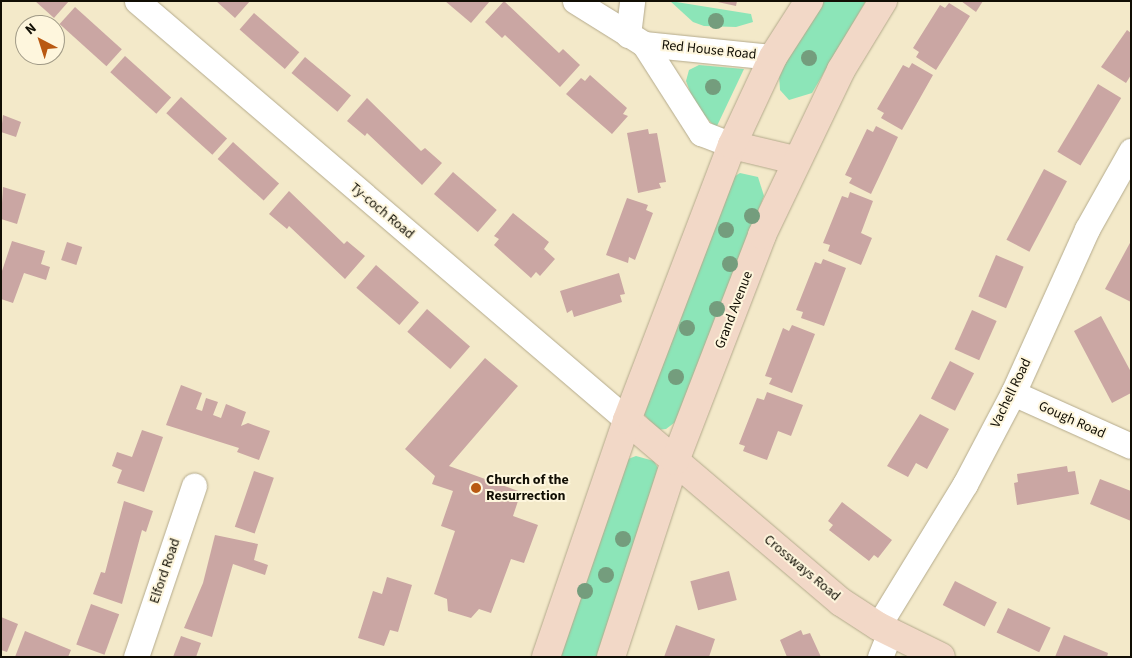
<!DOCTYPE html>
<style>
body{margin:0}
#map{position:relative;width:1132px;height:658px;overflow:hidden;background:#f3e9c9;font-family:"Source Sans 3",sans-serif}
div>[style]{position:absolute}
.green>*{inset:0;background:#8ce5b8}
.building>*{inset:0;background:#caa6a3;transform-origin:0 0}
.roads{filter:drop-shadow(0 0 1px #b4aa8c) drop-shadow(0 0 1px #b4aa8c)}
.street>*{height:25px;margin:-12.5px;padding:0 12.5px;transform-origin:12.5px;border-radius:12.5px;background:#fff}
.secondary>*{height:28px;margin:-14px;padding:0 14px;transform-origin:14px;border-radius:14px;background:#f2d8c7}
.trees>*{width:16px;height:16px;margin:-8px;border-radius:50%;background:#749d7d}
.dots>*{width:14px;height:14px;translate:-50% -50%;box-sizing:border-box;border:2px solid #fef6dd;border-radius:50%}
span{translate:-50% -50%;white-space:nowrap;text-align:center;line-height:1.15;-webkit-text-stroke:4px #fef6dd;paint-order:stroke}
.street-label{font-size:14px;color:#110e04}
.poi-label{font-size:14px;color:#110e04;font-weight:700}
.left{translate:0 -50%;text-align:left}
.frame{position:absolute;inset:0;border:2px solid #110e04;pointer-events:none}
.north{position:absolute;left:15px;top:15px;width:50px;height:50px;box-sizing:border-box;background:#fef6dd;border:1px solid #9f9986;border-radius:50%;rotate:320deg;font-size:14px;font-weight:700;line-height:20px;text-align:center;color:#110e04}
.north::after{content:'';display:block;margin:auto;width:18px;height:22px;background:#b95912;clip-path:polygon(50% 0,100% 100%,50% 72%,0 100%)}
</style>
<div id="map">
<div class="green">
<div style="clip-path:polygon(670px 1px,751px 14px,753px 22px,736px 27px,704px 26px,693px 22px)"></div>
<div style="clip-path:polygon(819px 1px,866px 1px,812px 93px,789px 100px,780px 90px,779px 75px)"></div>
<div style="clip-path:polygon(699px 65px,744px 69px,716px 128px,695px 105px,686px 81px,689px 70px)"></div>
<div style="clip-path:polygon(740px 173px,758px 177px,764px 196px,678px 420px,666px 429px,657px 430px,643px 413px,732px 178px)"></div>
<div style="clip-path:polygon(636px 456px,654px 461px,658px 468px,597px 657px,556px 657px,628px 459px)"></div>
</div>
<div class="building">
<div style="clip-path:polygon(35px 1px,69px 1px,54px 18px)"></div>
<div style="clip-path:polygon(216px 1px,250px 1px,235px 18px)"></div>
<div style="clip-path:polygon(445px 1px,490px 1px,471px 23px)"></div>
<div style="clip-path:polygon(504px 1px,559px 53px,563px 49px,580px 65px,560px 87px,505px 35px,502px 38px,485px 22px)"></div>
<div style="clip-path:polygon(713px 1px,737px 1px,736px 6px)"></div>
<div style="clip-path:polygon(961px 1px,983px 1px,976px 12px)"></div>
<div style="clip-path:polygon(949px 3px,970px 16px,936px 70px,916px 57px,919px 52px,913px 48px,940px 5px,945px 8px)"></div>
<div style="left:75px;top:7px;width:63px;height:23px;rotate:42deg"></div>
<div style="left:254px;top:13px;width:60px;height:22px;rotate:41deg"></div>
<div style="clip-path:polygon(1127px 30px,1131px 33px,1131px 75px,1126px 83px,1101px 67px)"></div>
<div style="left:125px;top:56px;width:62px;height:22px;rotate:42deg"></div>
<div style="left:305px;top:57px;width:60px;height:21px;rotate:40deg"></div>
<div style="clip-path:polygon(912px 63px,933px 75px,902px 130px,881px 118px,884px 113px,877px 109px,903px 65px,909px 68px)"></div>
<div style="clip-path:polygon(590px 75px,627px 108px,623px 114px,628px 116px,612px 134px,566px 94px,581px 78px,585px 81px)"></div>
<div style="left:1098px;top:84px;width:27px;height:79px;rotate:31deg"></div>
<div style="left:181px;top:97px;width:62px;height:22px;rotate:42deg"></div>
<div style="clip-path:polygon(367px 98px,421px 151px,425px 148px,442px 163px,422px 185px,367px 133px,365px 136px,347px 121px)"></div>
<div style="clip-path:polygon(3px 115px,21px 122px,16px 137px,1px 132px)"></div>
<div style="clip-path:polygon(876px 126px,898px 137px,871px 194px,849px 183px,852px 178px,845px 175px,867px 129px,873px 132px)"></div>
<div style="clip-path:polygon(648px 129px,649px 134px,657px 133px,666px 182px,659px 183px,661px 188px,638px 193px,627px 133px)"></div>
<div style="left:233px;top:142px;width:62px;height:23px;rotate:42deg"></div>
<div style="left:1044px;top:169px;width:26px;height:80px;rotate:28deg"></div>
<div style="left:453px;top:172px;width:58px;height:29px;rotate:41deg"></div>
<div style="clip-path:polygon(3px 187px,26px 194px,17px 224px,1px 219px)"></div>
<div style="clip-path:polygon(289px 191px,344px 244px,347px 241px,365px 256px,345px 279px,289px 226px,287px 229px,269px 214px)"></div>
<div style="clip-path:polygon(850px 192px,873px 201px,861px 233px,872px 238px,861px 265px,828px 251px,830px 245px,823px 243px,842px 196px,848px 198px)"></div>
<div style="clip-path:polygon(627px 198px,648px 205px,646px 210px,653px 213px,635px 260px,629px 257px,628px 263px,606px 255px)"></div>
<div style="clip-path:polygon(513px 213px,549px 242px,544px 249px,555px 259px,540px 276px,536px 272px,531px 278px,494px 245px,499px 239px,494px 236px)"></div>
<div style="clip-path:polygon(12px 241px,45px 251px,41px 264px,50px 267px,46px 280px,24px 273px,13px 303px,1px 299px,1px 274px)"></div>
<div style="clip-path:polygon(1131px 241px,1131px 302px,1105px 289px)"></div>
<div style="left:67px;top:242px;width:16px;height:19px;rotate:18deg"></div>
<div style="left:996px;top:255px;width:30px;height:45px;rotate:23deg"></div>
<div style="clip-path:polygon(823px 259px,846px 268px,824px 326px,801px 318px,803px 312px,796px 310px,815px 262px,821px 264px)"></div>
<div style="left:376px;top:265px;width:57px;height:30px;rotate:41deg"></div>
<div style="clip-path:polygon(619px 273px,625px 294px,620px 295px,622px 302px,574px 317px,572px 310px,567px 313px,560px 291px)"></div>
<div style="left:427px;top:309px;width:57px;height:30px;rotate:41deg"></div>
<div style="left:972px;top:310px;width:27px;height:43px;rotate:24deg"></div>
<div style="clip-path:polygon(1101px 316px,1131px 372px,1131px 393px,1112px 403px,1074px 331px)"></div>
<div style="clip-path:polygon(792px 325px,815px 334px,792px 393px,769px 384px,772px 378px,765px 376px,783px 328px,789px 331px)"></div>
<div style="clip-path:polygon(485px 358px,518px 386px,449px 466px,521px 492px,513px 516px,538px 525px,524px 563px,511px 559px,491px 613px,479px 609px,471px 618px,448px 611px,447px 599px,434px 594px,455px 531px,441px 526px,453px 491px,432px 484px,435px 476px,405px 449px)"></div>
<div style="left:950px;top:361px;width:27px;height:42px;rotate:27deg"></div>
<div style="clip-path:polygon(181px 385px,202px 393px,196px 409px,202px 411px,206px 398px,218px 402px,213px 415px,221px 418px,226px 404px,246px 412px,241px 426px,248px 423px,270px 431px,259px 460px,237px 452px,239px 448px,166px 425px)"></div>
<div style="clip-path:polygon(767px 392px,803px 405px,791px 436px,778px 431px,767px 460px,743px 451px,745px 446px,739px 444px,757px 398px,764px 400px)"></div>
<div style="clip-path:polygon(920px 414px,949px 429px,927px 469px,916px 463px,908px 477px,887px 466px)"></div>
<div style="clip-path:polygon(142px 430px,163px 437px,144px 492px,117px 483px,122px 470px,112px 466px,117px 452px,132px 457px)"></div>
<div style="clip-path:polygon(1067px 466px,1068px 472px,1075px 471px,1079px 494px,1017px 505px,1014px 483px,1018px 482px,1017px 474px)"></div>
<div style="left:254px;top:471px;width:21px;height:59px;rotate:19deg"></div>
<div style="clip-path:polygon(1100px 479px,1131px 491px,1131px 521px,1090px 504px)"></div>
<div style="clip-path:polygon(124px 501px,153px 511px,146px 532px,142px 530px,122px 604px,93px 594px,101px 572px,105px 573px)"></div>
<div style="clip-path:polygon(842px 502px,892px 540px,878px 558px,874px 555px,869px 561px,829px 530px,833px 525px,828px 521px)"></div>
<div style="clip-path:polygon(215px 535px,258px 544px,254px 560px,268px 565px,265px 575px,233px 564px,212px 637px,184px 628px,203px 583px)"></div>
<div style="left:729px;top:571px;width:30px;height:40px;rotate:75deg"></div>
<div style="clip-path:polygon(387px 577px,412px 585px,398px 632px,390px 630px,384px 646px,358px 638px,373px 591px,382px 594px)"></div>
<div style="left:955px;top:581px;width:47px;height:27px;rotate:27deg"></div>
<div style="left:91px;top:604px;width:30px;height:43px;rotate:20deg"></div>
<div style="left:1008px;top:608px;width:47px;height:27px;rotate:25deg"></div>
<div style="clip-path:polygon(1px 617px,18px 624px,7px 652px,1px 650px)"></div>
<div style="clip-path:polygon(676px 625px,715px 639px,709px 657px,664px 657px)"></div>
<div style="clip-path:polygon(801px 630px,803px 635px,810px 633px,821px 657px,787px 657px,780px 640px)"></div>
<div style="clip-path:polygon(25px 631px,71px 650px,68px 657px,15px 657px)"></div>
<div style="clip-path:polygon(1064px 635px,1108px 653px,1107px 657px,1055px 657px)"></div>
<div style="clip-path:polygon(181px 636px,201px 643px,196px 657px,173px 657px)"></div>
</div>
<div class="roads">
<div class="street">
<div style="left:137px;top:1px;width:645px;rotate:40.53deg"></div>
<div style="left:575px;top:1px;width:81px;rotate:31.9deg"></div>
<div style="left:644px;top:44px;width:130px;rotate:5.8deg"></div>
<div style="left:628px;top:35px;width:34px;rotate:-83deg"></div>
<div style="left:644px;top:44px;width:106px;rotate:57.4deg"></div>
<div style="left:701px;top:133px;width:33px;rotate:21deg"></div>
<div style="left:1013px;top:393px;width:129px;rotate:24.2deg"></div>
<div style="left:878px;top:626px;width:167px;rotate:-58.5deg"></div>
<div style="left:965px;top:484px;width:103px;rotate:-62.2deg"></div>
<div style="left:1013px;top:393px;width:180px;rotate:-65.7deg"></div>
<div style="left:1087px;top:229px;width:90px;rotate:-60.6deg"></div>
<div style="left:136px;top:657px;width:181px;rotate:-71.3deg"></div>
<div style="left:880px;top:657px;width:27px;rotate:-68deg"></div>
</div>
<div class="secondary">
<div style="left:732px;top:145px;width:65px;rotate:13.4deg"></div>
<div style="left:627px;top:420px;width:281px;rotate:40.4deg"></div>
<div style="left:841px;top:602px;width:44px;rotate:33deg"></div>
<div style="left:878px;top:626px;width:70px;rotate:26.2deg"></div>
<div style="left:546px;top:657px;width:250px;rotate:-71.1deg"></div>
<div style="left:627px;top:420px;width:294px;rotate:-69.1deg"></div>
<div style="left:732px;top:145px;width:97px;rotate:-65deg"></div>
<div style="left:773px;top:57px;width:67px;rotate:-57.3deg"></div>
<div style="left:611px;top:657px;width:206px;rotate:-71.9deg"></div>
<div style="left:675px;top:461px;width:242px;rotate:-68.9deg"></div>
<div style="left:762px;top:235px;width:183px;rotate:-64.4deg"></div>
<div style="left:841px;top:70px;width:81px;rotate:-58.7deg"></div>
</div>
</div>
<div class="trees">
<div style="left:716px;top:21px"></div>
<div style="left:809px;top:58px"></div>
<div style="left:713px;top:87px"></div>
<div style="left:752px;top:216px"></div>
<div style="left:726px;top:230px"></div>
<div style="left:730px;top:264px"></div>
<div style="left:717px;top:309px"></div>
<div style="left:687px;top:328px"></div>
<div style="left:676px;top:377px"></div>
<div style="left:623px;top:539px"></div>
<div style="left:606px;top:575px"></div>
<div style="left:585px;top:591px"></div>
</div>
<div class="dots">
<div style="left:476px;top:488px;background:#b95912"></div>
</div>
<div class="street-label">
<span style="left:709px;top:50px;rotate:6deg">Red House Road</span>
<span style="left:382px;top:211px;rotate:40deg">Ty-coch Road</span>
<span style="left:734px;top:310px;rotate:-69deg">Grand Avenue</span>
<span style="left:1011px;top:393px;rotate:-64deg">Vachell Road</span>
<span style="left:1072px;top:420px;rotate:24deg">Gough Road</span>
<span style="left:802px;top:568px;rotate:40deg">Crossways Road</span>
<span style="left:165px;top:571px;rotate:-71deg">Elford Road</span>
</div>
<div class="poi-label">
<span class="left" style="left:486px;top:488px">Church of the<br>Resurrection</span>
</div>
<div class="frame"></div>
<div class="north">N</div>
</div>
